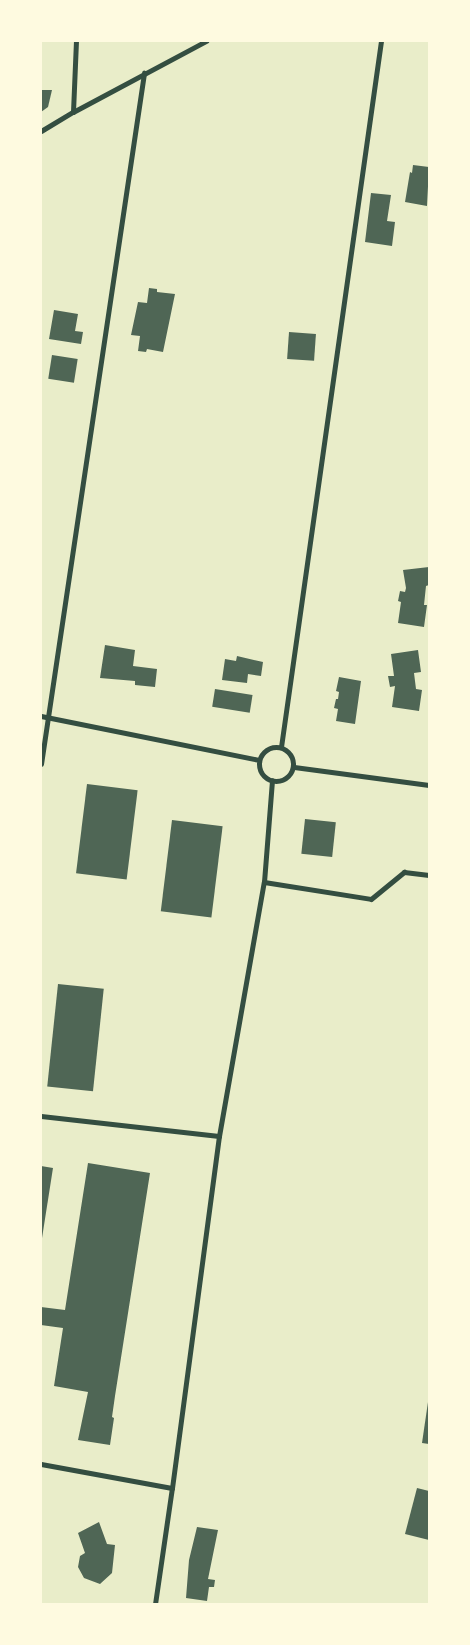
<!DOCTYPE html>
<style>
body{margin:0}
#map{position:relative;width:470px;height:1645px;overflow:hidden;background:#e9edc9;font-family:Barlow,sans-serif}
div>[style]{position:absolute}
.building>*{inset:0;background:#4f6655;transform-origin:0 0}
.minor>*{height:5px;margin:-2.5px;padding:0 2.5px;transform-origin:2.5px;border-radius:2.5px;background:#344e41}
.minor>.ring{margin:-2.5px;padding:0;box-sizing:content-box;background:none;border:5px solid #344e41;border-radius:50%}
span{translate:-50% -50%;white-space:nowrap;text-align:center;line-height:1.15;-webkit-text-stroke:4px #fefae0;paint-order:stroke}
.frame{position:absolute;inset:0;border:42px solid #fefae0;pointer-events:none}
</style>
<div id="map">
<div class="building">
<div style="clip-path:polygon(41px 90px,52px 90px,48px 107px,41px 112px)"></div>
<div style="clip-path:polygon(413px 165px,429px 167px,427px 206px,405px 202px,410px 172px,412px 173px)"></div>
<div style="clip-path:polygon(371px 193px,391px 195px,387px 221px,395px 222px,392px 246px,365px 242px)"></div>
<div style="clip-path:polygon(149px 288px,157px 289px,157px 292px,175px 294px,163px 352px,147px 349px,146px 352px,138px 351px,140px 336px,131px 335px,138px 302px,147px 303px)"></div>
<div style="clip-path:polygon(54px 310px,78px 314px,75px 331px,83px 332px,81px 344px,49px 339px)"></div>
<div style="left:289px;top:332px;width:27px;height:27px;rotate:4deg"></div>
<div style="left:52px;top:355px;width:26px;height:24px;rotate:9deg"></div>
<div style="clip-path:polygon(429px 567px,429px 585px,426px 586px,424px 605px,427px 605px,424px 627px,398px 623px,401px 602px,398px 601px,400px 591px,405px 592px,406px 588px,403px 570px)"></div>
<div style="clip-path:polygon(105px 645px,135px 650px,133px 666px,157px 669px,155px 687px,135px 685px,135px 681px,100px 678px)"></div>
<div style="clip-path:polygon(418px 650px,421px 672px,414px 673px,416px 689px,422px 690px,419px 711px,392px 707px,395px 686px,390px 687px,388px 676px,394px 676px,391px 654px)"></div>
<div style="clip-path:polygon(237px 656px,263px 662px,261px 676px,248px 674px,247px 683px,222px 680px,225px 659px,236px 661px)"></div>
<div style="clip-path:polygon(339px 677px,361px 681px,355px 724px,336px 721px,338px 709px,334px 708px,336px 699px,338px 699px,339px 692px,336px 691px)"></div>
<div style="left:215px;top:689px;width:38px;height:18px;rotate:9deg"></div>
<div style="left:87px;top:784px;width:51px;height:90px;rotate:7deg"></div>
<div style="left:305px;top:819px;width:31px;height:35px;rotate:6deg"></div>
<div style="left:172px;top:820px;width:51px;height:92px;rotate:7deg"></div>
<div style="left:58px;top:984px;width:46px;height:103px;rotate:6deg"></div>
<div style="clip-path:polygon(88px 1163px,150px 1173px,115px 1396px,112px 1417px,114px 1418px,110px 1445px,78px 1440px,88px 1392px,54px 1386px,63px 1328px,41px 1325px,41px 1307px,65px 1310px)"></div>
<div style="clip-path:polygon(41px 1166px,53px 1168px,42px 1238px,41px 1238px)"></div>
<div style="clip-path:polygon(428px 1402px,429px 1402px,429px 1444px,422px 1443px)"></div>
<div style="clip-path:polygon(417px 1488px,429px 1491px,429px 1540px,405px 1534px)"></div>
<div style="clip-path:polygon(99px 1522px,107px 1544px,115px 1545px,112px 1573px,100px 1584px,84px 1578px,78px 1567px,80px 1556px,85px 1553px,78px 1533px)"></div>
<div style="clip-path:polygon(197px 1527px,218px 1530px,208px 1579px,215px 1580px,214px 1587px,209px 1587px,207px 1601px,186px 1598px,189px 1560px)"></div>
</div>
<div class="minor">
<div style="left:73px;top:112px;width:71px;rotate:-87.6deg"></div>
<div style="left:41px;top:131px;width:37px;rotate:-31deg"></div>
<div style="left:73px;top:112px;width:151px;rotate:-28.1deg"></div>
<div style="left:41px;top:716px;width:222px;rotate:11.4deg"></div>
<div class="ring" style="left:259px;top:747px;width:29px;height:29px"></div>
<div style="left:281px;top:747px;width:713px;rotate:-81.94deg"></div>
<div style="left:41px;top:764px;width:699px;rotate:-81.52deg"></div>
<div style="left:294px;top:767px;width:136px;rotate:7.6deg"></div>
<div style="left:264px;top:882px;width:108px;rotate:9deg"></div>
<div style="left:371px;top:899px;width:43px;rotate:-39.3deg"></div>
<div style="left:404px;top:872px;width:25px;rotate:7deg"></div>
<div style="left:41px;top:1116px;width:179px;rotate:6.4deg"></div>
<div style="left:41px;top:1464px;width:133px;rotate:10.4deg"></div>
<div style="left:155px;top:1604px;width:117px;rotate:-81.7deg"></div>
<div style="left:172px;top:1488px;width:355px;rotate:-82.4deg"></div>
<div style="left:219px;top:1136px;width:258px;rotate:-80deg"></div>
<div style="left:264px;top:882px;width:102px;rotate:-85.5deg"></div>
</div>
<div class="frame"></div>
</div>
